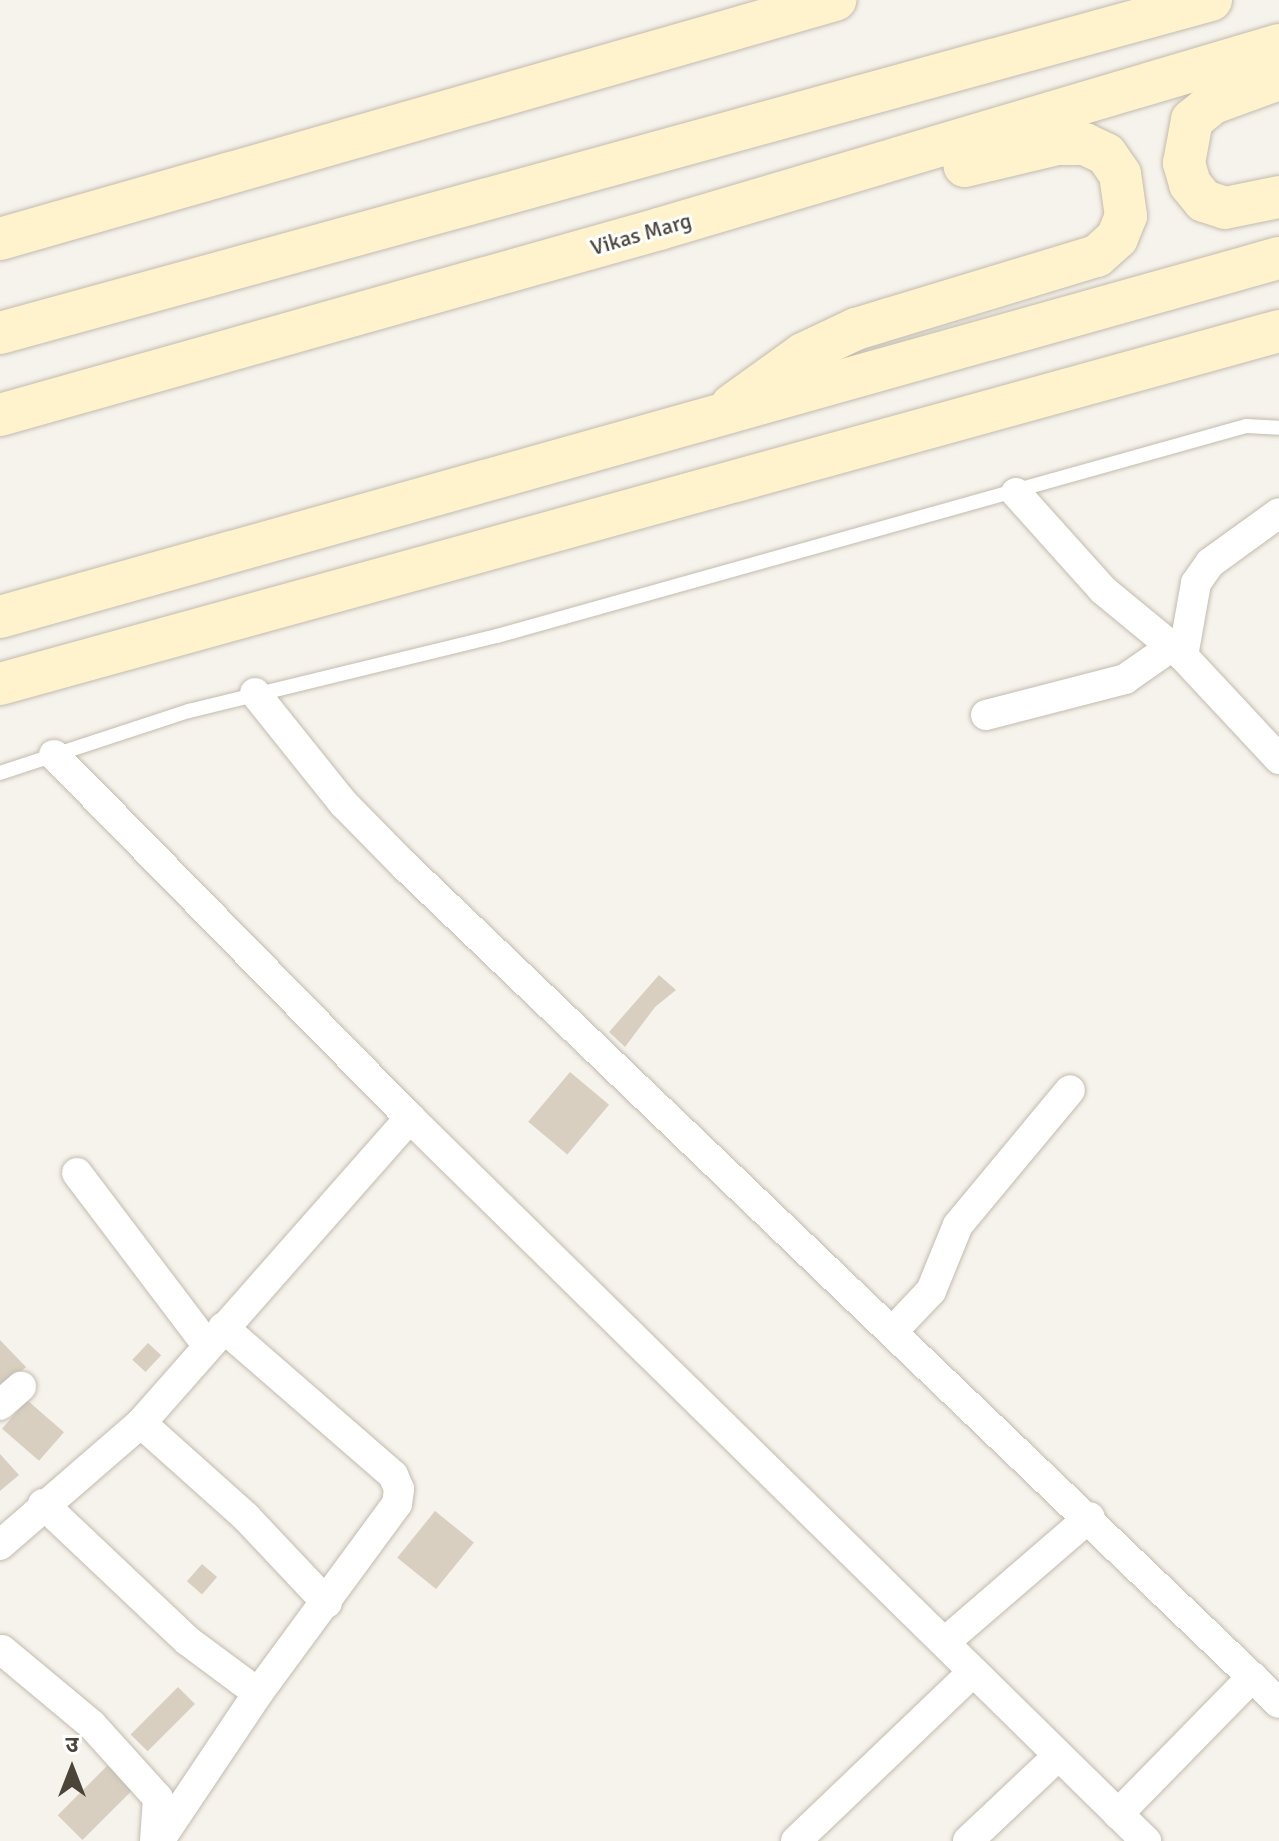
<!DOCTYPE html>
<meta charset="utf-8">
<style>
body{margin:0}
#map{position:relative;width:1279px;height:1841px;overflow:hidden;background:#f6f3ec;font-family:Signika,"Noto Sans Devanagari",sans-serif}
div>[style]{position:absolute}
.building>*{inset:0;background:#d8cfc1;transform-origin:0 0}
.roads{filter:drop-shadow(0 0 2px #c2bbae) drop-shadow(0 0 2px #c2bbae)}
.lane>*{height:14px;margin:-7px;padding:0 7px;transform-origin:7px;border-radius:7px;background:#fff}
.street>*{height:30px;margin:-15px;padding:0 15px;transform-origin:15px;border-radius:15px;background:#fff}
.secondary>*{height:42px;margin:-21px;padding:0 21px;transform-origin:21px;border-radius:21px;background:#fff3cd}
span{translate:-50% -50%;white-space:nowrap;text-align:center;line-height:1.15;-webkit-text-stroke:6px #fff;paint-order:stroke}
.street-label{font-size:22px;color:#4b4439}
.north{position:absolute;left:32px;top:1729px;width:80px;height:80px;-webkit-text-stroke:6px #fff;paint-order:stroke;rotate:0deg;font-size:22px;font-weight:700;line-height:32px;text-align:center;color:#4b4439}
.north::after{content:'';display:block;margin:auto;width:28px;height:36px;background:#4b4439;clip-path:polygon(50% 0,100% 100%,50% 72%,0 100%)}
</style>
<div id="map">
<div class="building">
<div style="clip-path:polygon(659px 975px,676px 990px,655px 1007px,625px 1047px,609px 1032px)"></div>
<div style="left:570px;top:1072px;width:51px;height:65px;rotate:40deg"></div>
<div style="clip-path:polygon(0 1340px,26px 1367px,0 1392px)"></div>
<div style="left:148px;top:1343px;width:18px;height:23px;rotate:43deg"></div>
<div style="left:27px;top:1400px;width:49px;height:38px;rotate:41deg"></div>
<div style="clip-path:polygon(0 1454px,19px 1475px,0 1491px)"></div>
<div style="left:435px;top:1511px;width:50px;height:60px;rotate:39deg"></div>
<div style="left:202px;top:1564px;width:20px;height:23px;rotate:41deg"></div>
<div style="left:178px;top:1687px;width:24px;height:67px;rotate:45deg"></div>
<div style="left:110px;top:1763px;width:35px;height:74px;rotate:45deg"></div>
</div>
<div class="roads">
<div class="lane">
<div style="left:0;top:773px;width:199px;rotate:-18.2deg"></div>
<div style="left:189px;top:711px;width:317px;rotate:-13.7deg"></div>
<div style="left:497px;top:636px;width:778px;rotate:-15.66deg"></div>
<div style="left:1246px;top:426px;width:33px;rotate:3deg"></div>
</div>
<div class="street">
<div style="left:1016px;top:493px;width:130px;rotate:48.1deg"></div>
<div style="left:1103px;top:590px;width:104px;rotate:39.5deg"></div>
<div style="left:1183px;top:656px;width:141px;rotate:47deg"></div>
<div style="left:1183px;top:656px;width:74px;rotate:-79.9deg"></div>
<div style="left:1196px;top:583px;width:24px;rotate:-55deg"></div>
<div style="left:1210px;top:563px;width:85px;rotate:-35.9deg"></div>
<div style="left:255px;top:693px;width:142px;rotate:51.3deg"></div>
<div style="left:344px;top:804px;width:87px;rotate:45.5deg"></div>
<div style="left:405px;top:866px;width:1210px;rotate:43.76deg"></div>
<div style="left:986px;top:715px;width:144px;rotate:-14.5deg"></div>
<div style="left:1125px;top:679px;width:56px;rotate:-34.8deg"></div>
<div style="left:54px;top:755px;width:508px;rotate:45.56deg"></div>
<div style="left:410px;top:1118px;width:1032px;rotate:44.49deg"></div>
<div style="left:77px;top:1173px;width:216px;rotate:52.9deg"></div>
<div style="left:893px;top:1331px;width:55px;rotate:-46.5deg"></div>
<div style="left:931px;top:1291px;width:71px;rotate:-67.8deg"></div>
<div style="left:958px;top:1225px;width:175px;rotate:-50.3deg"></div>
<div style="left:0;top:1405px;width:28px;rotate:-41deg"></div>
<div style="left:141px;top:1423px;width:141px;rotate:41.8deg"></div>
<div style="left:246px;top:1517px;width:118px;rotate:46.7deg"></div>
<div style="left:43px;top:1504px;width:199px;rotate:43.4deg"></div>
<div style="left:188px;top:1641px;width:87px;rotate:36.6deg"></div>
<div style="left:0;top:1545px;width:186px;rotate:-40.9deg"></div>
<div style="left:141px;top:1423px;width:407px;rotate:-48.6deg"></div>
<div style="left:945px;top:1642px;width:191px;rotate:-40.8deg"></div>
<div style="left:2px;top:1650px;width:117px;rotate:39.8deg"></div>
<div style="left:92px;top:1725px;width:98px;rotate:47.9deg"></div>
<div style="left:158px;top:1798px;width:43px;rotate:94deg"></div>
<div style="left:1118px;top:1814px;width:192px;rotate:-45.6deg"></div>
<div style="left:159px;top:1841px;width:178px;rotate:-56.2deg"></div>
<div style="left:258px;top:1693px;width:235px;rotate:-53.7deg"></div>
<div style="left:397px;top:1504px;width:15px;rotate:-82deg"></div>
<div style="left:399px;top:1489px;width:15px;rotate:-113deg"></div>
<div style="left:393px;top:1475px;width:225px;rotate:-139deg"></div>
<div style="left:796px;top:1841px;width:243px;rotate:-43.7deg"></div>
<div style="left:968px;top:1841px;width:124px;rotate:-43.4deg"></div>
</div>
<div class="secondary">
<div style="left:1279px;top:79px;width:70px;rotate:160deg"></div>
<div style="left:1213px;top:103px;width:27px;rotate:141deg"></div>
<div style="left:1192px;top:120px;width:44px;rotate:100.5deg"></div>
<div style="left:1184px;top:163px;width:22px;rotate:74deg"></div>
<div style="left:1190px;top:184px;width:22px;rotate:51deg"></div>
<div style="left:1204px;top:201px;width:22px;rotate:18deg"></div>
<div style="left:1225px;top:208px;width:55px;rotate:-11.5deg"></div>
<div style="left:0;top:239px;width:869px;rotate:-15.97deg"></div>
<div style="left:0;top:333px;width:1256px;rotate:-15.38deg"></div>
<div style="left:732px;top:405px;width:87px;rotate:-35.7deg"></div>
<div style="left:803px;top:354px;width:59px;rotate:-25.3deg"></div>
<div style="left:856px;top:329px;width:252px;rotate:-16.9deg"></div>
<div style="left:1097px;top:256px;width:27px;rotate:-42deg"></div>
<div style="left:1117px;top:238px;width:24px;rotate:-68deg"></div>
<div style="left:1126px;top:216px;width:42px;rotate:-98.1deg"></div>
<div style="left:1120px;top:174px;width:24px;rotate:-125deg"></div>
<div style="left:1106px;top:154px;width:23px;rotate:-155deg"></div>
<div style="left:1085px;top:144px;width:28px;rotate:180deg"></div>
<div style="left:1057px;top:144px;width:95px;rotate:166.6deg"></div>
<div style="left:0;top:415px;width:685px;rotate:-15.76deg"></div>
<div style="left:659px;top:229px;width:647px;rotate:-16.53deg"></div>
<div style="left:0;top:617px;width:1328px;rotate:-15.68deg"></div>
<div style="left:0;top:684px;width:1327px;rotate:-15.43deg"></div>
</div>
</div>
<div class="street-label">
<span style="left:641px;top:234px;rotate:-16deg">Vikas Marg</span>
</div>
<div class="north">उ</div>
</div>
